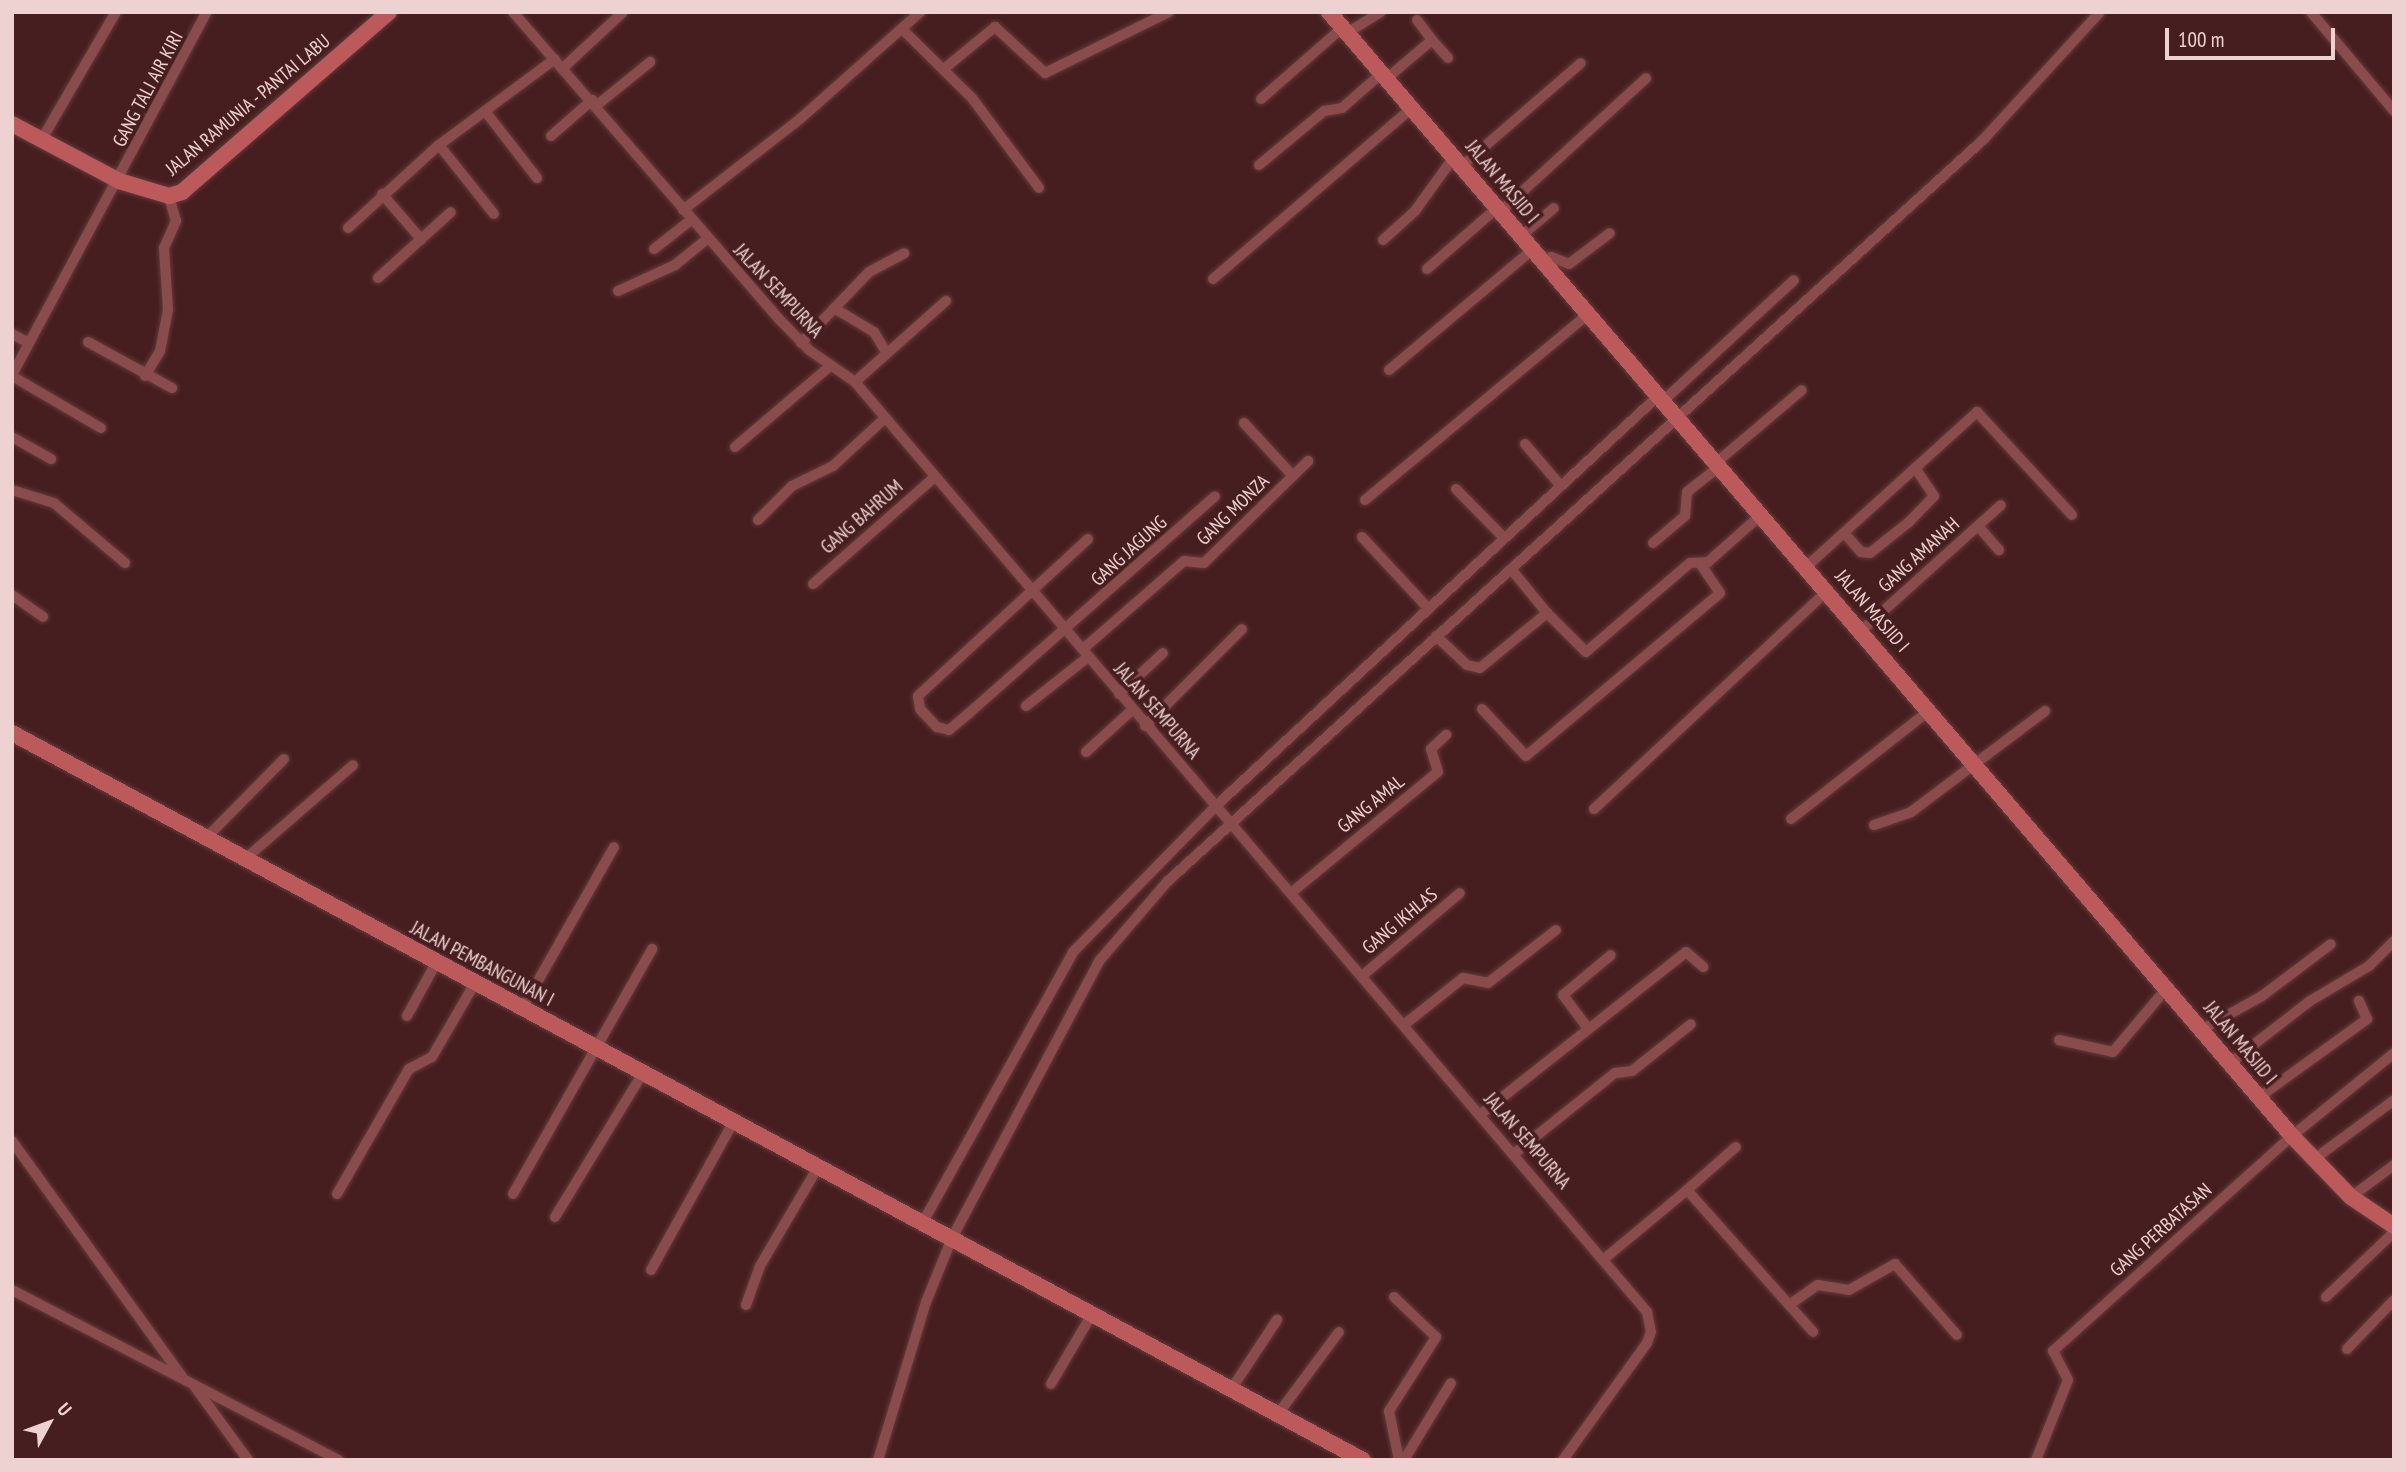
<!DOCTYPE html>
<style>
body{margin:0}
#map{position:relative;width:2406px;height:1472px;overflow:hidden;background:#471e1f;font-family:"PT Sans Narrow",sans-serif}
div>[style]{position:absolute}
.roads{filter:drop-shadow(0 0 2px #623b3b) drop-shadow(0 0 2px #623b3b)}
.street>*{height:10px;margin:-5px;padding:0 5px;transform-origin:5px;border-radius:5px;background:#894b4b}
.secondary>*{height:16px;margin:-8px;padding:0 8px;transform-origin:8px;border-radius:8px;background:#bc5a5b}
span{translate:-50% -50%;white-space:nowrap;text-align:center;line-height:1.15;-webkit-text-stroke:7px #471e1f;paint-order:stroke}
.street-label{font-size:19px;color:#eed2d1}
.frame{position:absolute;inset:0;border:14px solid #eed2d1;pointer-events:none}
.north{position:absolute;left:14px;top:1388px;width:70px;height:70px;-webkit-text-stroke:5px #471e1f;paint-order:stroke;rotate:49deg;font-size:19px;font-weight:700;line-height:28px;text-align:center;color:#eed2d1}
.north::after{content:'';display:block;margin:auto;width:24px;height:32px;background:#eed2d1;clip-path:polygon(50% 0,100% 100%,50% 72%,0 100%)}
.scale{position:absolute;left:2165px;top:28px;width:170px;height:32px;box-sizing:border-box;border:4px solid #eed2d1;border-top:0;padding-left:9px;font-size:21px;line-height:24px;white-space:nowrap;color:#eed2d1;-webkit-text-stroke:5px #471e1f;paint-order:stroke}
</style>
<div id="map">
<div class="roads">
<div class="street">
<div style="left:513px;top:12px;width:406px;rotate:49.1deg"></div>
<div style="left:779px;top:319px;width:43px;rotate:45.9deg"></div>
<div style="left:809px;top:350px;width:56px;rotate:34.8deg"></div>
<div style="left:855px;top:382px;width:1222px;rotate:49.58deg"></div>
<div style="left:1647px;top:1312px;width:20px;rotate:79deg"></div>
<div style="left:1651px;top:1332px;width:12px;rotate:110deg"></div>
<div style="left:1647px;top:1343px;width:144px;rotate:125.7deg"></div>
<div style="left:2311px;top:12px;width:129px;rotate:50deg"></div>
<div style="left:1417px;top:20px;width:25px;rotate:53deg"></div>
<div style="left:902px;top:29px;width:98px;rotate:44.6deg"></div>
<div style="left:972px;top:98px;width:112px;rotate:53.3deg"></div>
<div style="left:1347px;top:33px;width:40px;rotate:-32deg"></div>
<div style="left:563px;top:68px;width:82px;rotate:-43deg"></div>
<div style="left:945px;top:68px;width:65px;rotate:-39.4deg"></div>
<div style="left:995px;top:27px;width:68px;rotate:42.6deg"></div>
<div style="left:1045px;top:73px;width:138px;rotate:-26.2deg"></div>
<div style="left:1386px;top:79px;width:60px;rotate:-40.3deg"></div>
<div style="left:1432px;top:40px;width:24px;rotate:48deg"></div>
<div style="left:1261px;top:99px;width:108px;rotate:-41.2deg"></div>
<div style="left:596px;top:106px;width:70px;rotate:-39.2deg"></div>
<div style="left:485px;top:111px;width:85px;rotate:52.2deg"></div>
<div style="left:551px;top:136px;width:55px;rotate:-41.3deg"></div>
<div style="left:42px;top:139px;width:147px;rotate:-59.8deg"></div>
<div style="left:439px;top:145px;width:88px;rotate:51.4deg"></div>
<div style="left:1259px;top:165px;width:85px;rotate:-39.7deg"></div>
<div style="left:1324px;top:111px;width:18px;rotate:-9deg"></div>
<div style="left:1342px;top:108px;width:52px;rotate:-41.1deg"></div>
<div style="left:1462px;top:166px;width:157px;rotate:-40.9deg"></div>
<div style="left:382px;top:194px;width:60px;rotate:49.1deg"></div>
<div style="left:683px;top:210px;width:148px;rotate:-37.9deg"></div>
<div style="left:800px;top:119px;width:161px;rotate:-41.7deg"></div>
<div style="left:1500px;top:212px;width:198px;rotate:-42.5deg"></div>
<div style="left:348px;top:228px;width:123px;rotate:-42.4deg"></div>
<div style="left:439px;top:145px;width:144px;rotate:-36.6deg"></div>
<div style="left:1521px;top:236px;width:43px;rotate:-40.3deg"></div>
<div style="left:1383px;top:240px;width:43px;rotate:-42.2deg"></div>
<div style="left:1415px;top:211px;width:67px;rotate:-54.2deg"></div>
<div style="left:654px;top:249px;width:47px;rotate:-38.1deg"></div>
<div style="left:1542px;top:261px;width:10px;rotate:-24deg"></div>
<div style="left:1551px;top:257px;width:19px;rotate:21deg"></div>
<div style="left:1569px;top:264px;width:51px;rotate:-37.1deg"></div>
<div style="left:1427px;top:269px;width:93px;rotate:-41.1deg"></div>
<div style="left:378px;top:278px;width:98px;rotate:-42.1deg"></div>
<div style="left:1213px;top:279px;width:262px;rotate:-40.7deg"></div>
<div style="left:618px;top:291px;width:63px;rotate:-24.5deg"></div>
<div style="left:675px;top:265px;width:41px;rotate:-39.1deg"></div>
<div style="left:834px;top:308px;width:47px;rotate:31deg"></div>
<div style="left:874px;top:332px;width:23px;rotate:59deg"></div>
<div style="left:12px;top:334px;width:19px;rotate:28deg"></div>
<div style="left:88px;top:342px;width:96px;rotate:28.7deg"></div>
<div style="left:801px;top:343px;width:98px;rotate:-46.2deg"></div>
<div style="left:869px;top:272px;width:40px;rotate:-28deg"></div>
<div style="left:1389px;top:370px;width:187px;rotate:-40deg"></div>
<div style="left:12px;top:375px;width:412px;rotate:-61.8deg"></div>
<div style="left:12px;top:376px;width:103px;rotate:30.3deg"></div>
<div style="left:145px;top:376px;width:29px;rotate:-59deg"></div>
<div style="left:160px;top:351px;width:42px;rotate:-79deg"></div>
<div style="left:168px;top:310px;width:62px;rotate:-93.7deg"></div>
<div style="left:164px;top:248px;width:30px;rotate:-66deg"></div>
<div style="left:176px;top:221px;width:26px;rotate:-106deg"></div>
<div style="left:855px;top:382px;width:122px;rotate:-41.7deg"></div>
<div style="left:1663px;top:401px;width:178px;rotate:-42.7deg"></div>
<div style="left:1244px;top:423px;width:72px;rotate:47.2deg"></div>
<div style="left:12px;top:437px;width:45px;rotate:29.4deg"></div>
<div style="left:1525px;top:444px;width:54px;rotate:49.5deg"></div>
<div style="left:735px;top:447px;width:123px;rotate:-40.4deg"></div>
<div style="left:1717px;top:462px;width:111px;rotate:-40.3deg"></div>
<div style="left:1456px;top:489px;width:67px;rotate:45.6deg"></div>
<div style="left:12px;top:490px;width:44px;rotate:17.2deg"></div>
<div style="left:54px;top:503px;width:93px;rotate:40.2deg"></div>
<div style="left:1365px;top:500px;width:290px;rotate:-39.8deg"></div>
<div style="left:758px;top:520px;width:48px;rotate:-45deg"></div>
<div style="left:792px;top:486px;width:46px;rotate:-26deg"></div>
<div style="left:833px;top:466px;width:71px;rotate:-42.7deg"></div>
<div style="left:1978px;top:526px;width:32px;rotate:49deg"></div>
<div style="left:1844px;top:533px;width:25px;rotate:48deg"></div>
<div style="left:1861px;top:552px;width:9px;rotate:6deg"></div>
<div style="left:1870px;top:553px;width:50px;rotate:-38.5deg"></div>
<div style="left:1909px;top:522px;width:36px;rotate:-46deg"></div>
<div style="left:1934px;top:496px;width:34px;rotate:-124deg"></div>
<div style="left:1362px;top:537px;width:98px;rotate:47.1deg"></div>
<div style="left:1088px;top:539px;width:231px;rotate:137.3deg"></div>
<div style="left:918px;top:696px;width:13px;rotate:81deg"></div>
<div style="left:920px;top:709px;width:25px;rotate:47deg"></div>
<div style="left:937px;top:727px;width:12px;rotate:14deg"></div>
<div style="left:949px;top:730px;width:25px;rotate:-40deg"></div>
<div style="left:968px;top:714px;width:329px;rotate:-41.4deg"></div>
<div style="left:1653px;top:543px;width:42px;rotate:-40.2deg"></div>
<div style="left:1685px;top:516px;width:24px;rotate:-85deg"></div>
<div style="left:1687px;top:492px;width:42px;rotate:-38.2deg"></div>
<div style="left:1806px;top:567px;width:231px;rotate:-42.2deg"></div>
<div style="left:1977px;top:412px;width:140px;rotate:47.3deg"></div>
<div style="left:1511px;top:569px;width:57px;rotate:50.7deg"></div>
<div style="left:813px;top:584px;width:162px;rotate:-41.3deg"></div>
<div style="left:12px;top:595px;width:38px;rotate:35deg"></div>
<div style="left:1861px;top:631px;width:188px;rotate:-42deg"></div>
<div style="left:1436px;top:636px;width:42px;rotate:43.1deg"></div>
<div style="left:1467px;top:665px;width:13px;rotate:13deg"></div>
<div style="left:1480px;top:668px;width:87px;rotate:-39.4deg"></div>
<div style="left:1547px;top:613px;width:55px;rotate:45deg"></div>
<div style="left:1586px;top:652px;width:137px;rotate:-40.6deg"></div>
<div style="left:1690px;top:563px;width:18px;rotate:-3deg"></div>
<div style="left:1708px;top:562px;width:71px;rotate:-41.6deg"></div>
<div style="left:1083px;top:649px;width:134px;rotate:-41.1deg"></div>
<div style="left:1184px;top:561px;width:20px;rotate:6deg"></div>
<div style="left:1204px;top:563px;width:146px;rotate:-44.4deg"></div>
<div style="left:1119px;top:694px;width:60px;rotate:-43deg"></div>
<div style="left:1026px;top:706px;width:79px;rotate:-38.3deg"></div>
<div style="left:1482px;top:709px;width:64px;rotate:46.9deg"></div>
<div style="left:1526px;top:756px;width:253px;rotate:-40deg"></div>
<div style="left:1720px;top:593px;width:34px;rotate:-124deg"></div>
<div style="left:1145px;top:726px;width:137px;rotate:-45deg"></div>
<div style="left:1086px;top:752px;width:62px;rotate:-42.4deg"></div>
<div style="left:1594px;top:809px;width:319px;rotate:-43.1deg"></div>
<div style="left:1791px;top:819px;width:177px;rotate:-38.1deg"></div>
<div style="left:1874px;top:825px;width:39px;rotate:-19deg"></div>
<div style="left:1911px;top:812px;width:168px;rotate:-37deg"></div>
<div style="left:206px;top:838px;width:111px;rotate:-45.4deg"></div>
<div style="left:245px;top:859px;width:143px;rotate:-41deg"></div>
<div style="left:1291px;top:893px;width:190px;rotate:-39.5deg"></div>
<div style="left:1438px;top:772px;width:24px;rotate:-107deg"></div>
<div style="left:1431px;top:749px;width:21px;rotate:-43deg"></div>
<div style="left:1362px;top:976px;width:128px;rotate:-40.3deg"></div>
<div style="left:522px;top:1009px;width:186px;rotate:-60.4deg"></div>
<div style="left:407px;top:1016px;width:60px;rotate:-61.3deg"></div>
<div style="left:1405px;top:1024px;width:74px;rotate:-38.4deg"></div>
<div style="left:1463px;top:978px;width:25px;rotate:11deg"></div>
<div style="left:1488px;top:983px;width:86px;rotate:-37.9deg"></div>
<div style="left:1587px;top:1027px;width:40px;rotate:-127deg"></div>
<div style="left:1563px;top:995px;width:62px;rotate:-39.8deg"></div>
<div style="left:2201px;top:1030px;width:70px;rotate:-29.1deg"></div>
<div style="left:2262px;top:996px;width:86px;rotate:-37deg"></div>
<div style="left:2059px;top:1040px;width:55px;rotate:12.5deg"></div>
<div style="left:2113px;top:1052px;width:82px;rotate:-49.9deg"></div>
<div style="left:2230px;top:1063px;width:101px;rotate:-37.8deg"></div>
<div style="left:2310px;top:1001px;width:69px;rotate:-30.7deg"></div>
<div style="left:2369px;top:966px;width:35px;rotate:-45deg"></div>
<div style="left:2258px;top:1098px;width:135px;rotate:-35.9deg"></div>
<div style="left:2367px;top:1019px;width:20px;rotate:-114deg"></div>
<div style="left:1481px;top:1114px;width:261px;rotate:-38.3deg"></div>
<div style="left:1686px;top:952px;width:23px;rotate:41deg"></div>
<div style="left:12px;top:1141px;width:291px;rotate:54.2deg"></div>
<div style="left:1515px;top:1153px;width:128px;rotate:-38.7deg"></div>
<div style="left:1615px;top:1073px;width:17px;rotate:-7deg"></div>
<div style="left:1632px;top:1071px;width:75px;rotate:-38.5deg"></div>
<div style="left:2313px;top:1160px;width:101px;rotate:-36.5deg"></div>
<div style="left:1687px;top:1190px;width:65px;rotate:-41.3deg"></div>
<div style="left:337px;top:1194px;width:144px;rotate:-60.1deg"></div>
<div style="left:409px;top:1069px;width:26px;rotate:-28deg"></div>
<div style="left:432px;top:1057px;width:86px;rotate:-59.8deg"></div>
<div style="left:513px;top:1194px;width:282px;rotate:-60.4deg"></div>
<div style="left:2351px;top:1197px;width:54px;rotate:-36.7deg"></div>
<div style="left:555px;top:1217px;width:169px;rotate:-58.6deg"></div>
<div style="left:923px;top:1222px;width:309px;rotate:-60.9deg"></div>
<div style="left:1073px;top:952px;width:206px;rotate:-45.6deg"></div>
<div style="left:1217px;top:805px;width:601px;rotate:-42.84deg"></div>
<div style="left:1604px;top:1259px;width:108px;rotate:-39.7deg"></div>
<div style="left:1687px;top:1190px;width:154px;rotate:48.4deg"></div>
<div style="left:1789px;top:1305px;width:35px;rotate:-35deg"></div>
<div style="left:1818px;top:1285px;width:31px;rotate:9deg"></div>
<div style="left:1849px;top:1290px;width:53px;rotate:-29.5deg"></div>
<div style="left:1895px;top:1264px;width:94px;rotate:48.9deg"></div>
<div style="left:651px;top:1270px;width:171px;rotate:-60.9deg"></div>
<div style="left:12px;top:1290px;width:368px;rotate:27.5deg"></div>
<div style="left:1394px;top:1297px;width:58px;rotate:43.6deg"></div>
<div style="left:1436px;top:1337px;width:88px;rotate:122.4deg"></div>
<div style="left:1389px;top:1411px;width:50px;rotate:78.5deg"></div>
<div style="left:2326px;top:1297px;width:94px;rotate:-43.7deg"></div>
<div style="left:746px;top:1305px;width:41px;rotate:-70.3deg"></div>
<div style="left:760px;top:1266px;width:113px;rotate:-59.6deg"></div>
<div style="left:1789px;top:1305px;width:36px;rotate:48deg"></div>
<div style="left:2347px;top:1349px;width:68px;rotate:-46.2deg"></div>
<div style="left:1051px;top:1384px;width:81px;rotate:-59.6deg"></div>
<div style="left:195px;top:1387px;width:90px;rotate:54deg"></div>
<div style="left:1232px;top:1388px;width:82px;rotate:-56.5deg"></div>
<div style="left:1278px;top:1414px;width:102px;rotate:-53.4deg"></div>
<div style="left:878px;top:1460px;width:165px;rotate:-73.1deg"></div>
<div style="left:926px;top:1302px;width:69px;rotate:-67.9deg"></div>
<div style="left:952px;top:1238px;width:315px;rotate:-62deg"></div>
<div style="left:1100px;top:960px;width:104px;rotate:-49.3deg"></div>
<div style="left:1168px;top:881px;width:1102px;rotate:-42.28deg"></div>
<div style="left:1983px;top:140px;width:173px;rotate:-47.6deg"></div>
<div style="left:1404px;top:1460px;width:90px;rotate:-58.6deg"></div>
<div style="left:2036px;top:1460px;width:86px;rotate:-68.2deg"></div>
<div style="left:2068px;top:1380px;width:33px;rotate:-117deg"></div>
<div style="left:2053px;top:1351px;width:321px;rotate:-42deg"></div>
<div style="left:2292px;top:1136px;width:132px;rotate:-39.1deg"></div>
</div>
<div class="secondary">
<div style="left:1329px;top:12px;width:1480px;rotate:49.41deg"></div>
<div style="left:2292px;top:1136px;width:85px;rotate:46deg"></div>
<div style="left:2351px;top:1197px;width:52px;rotate:34deg"></div>
<div style="left:12px;top:124px;width:121px;rotate:28deg"></div>
<div style="left:119px;top:181px;width:52px;rotate:16.7deg"></div>
<div style="left:169px;top:196px;width:14px;rotate:-17deg"></div>
<div style="left:182px;top:192px;width:274px;rotate:-41deg"></div>
<div style="left:12px;top:733px;width:1534px;rotate:28.29deg"></div>
</div>
</div>
<div class="street-label">
<span style="left:148px;top:89px;rotate:-62deg">GANG TALI AIR KIRI</span>
<span style="left:248px;top:105px;rotate:-40deg">JALAN RAMUNIA - PANTAI LABU</span>
<span style="left:1502px;top:182px;rotate:50deg">JALAN MASJID I</span>
<span style="left:778px;top:291px;rotate:47deg">JALAN SEMPURNA</span>
<span style="left:1233px;top:510px;rotate:-44deg">GANG MONZA</span>
<span style="left:862px;top:517px;rotate:-41deg">GANG BAHRUM</span>
<span style="left:1129px;top:551px;rotate:-42deg">GANG JAGUNG</span>
<span style="left:1919px;top:555px;rotate:-42deg">GANG AMANAH</span>
<span style="left:1872px;top:611px;rotate:49deg">JALAN MASJID I</span>
<span style="left:1157px;top:711px;rotate:49deg">JALAN SEMPURNA</span>
<span style="left:1371px;top:804px;rotate:-39deg">GANG AMAL</span>
<span style="left:1400px;top:921px;rotate:-40deg">GANG IKHLAS</span>
<span style="left:482px;top:964px;rotate:28deg">JALAN PEMBANGUNAN I</span>
<span style="left:2240px;top:1043px;rotate:50deg">JALAN MASJID I</span>
<span style="left:1527px;top:1141px;rotate:49deg">JALAN SEMPURNA</span>
<span style="left:2161px;top:1230px;rotate:-42deg">GANG PERBATASAN</span>
</div>
<div class="frame"></div>
<div class="north">U</div>
<div class="scale">100 m</div>
</div>
